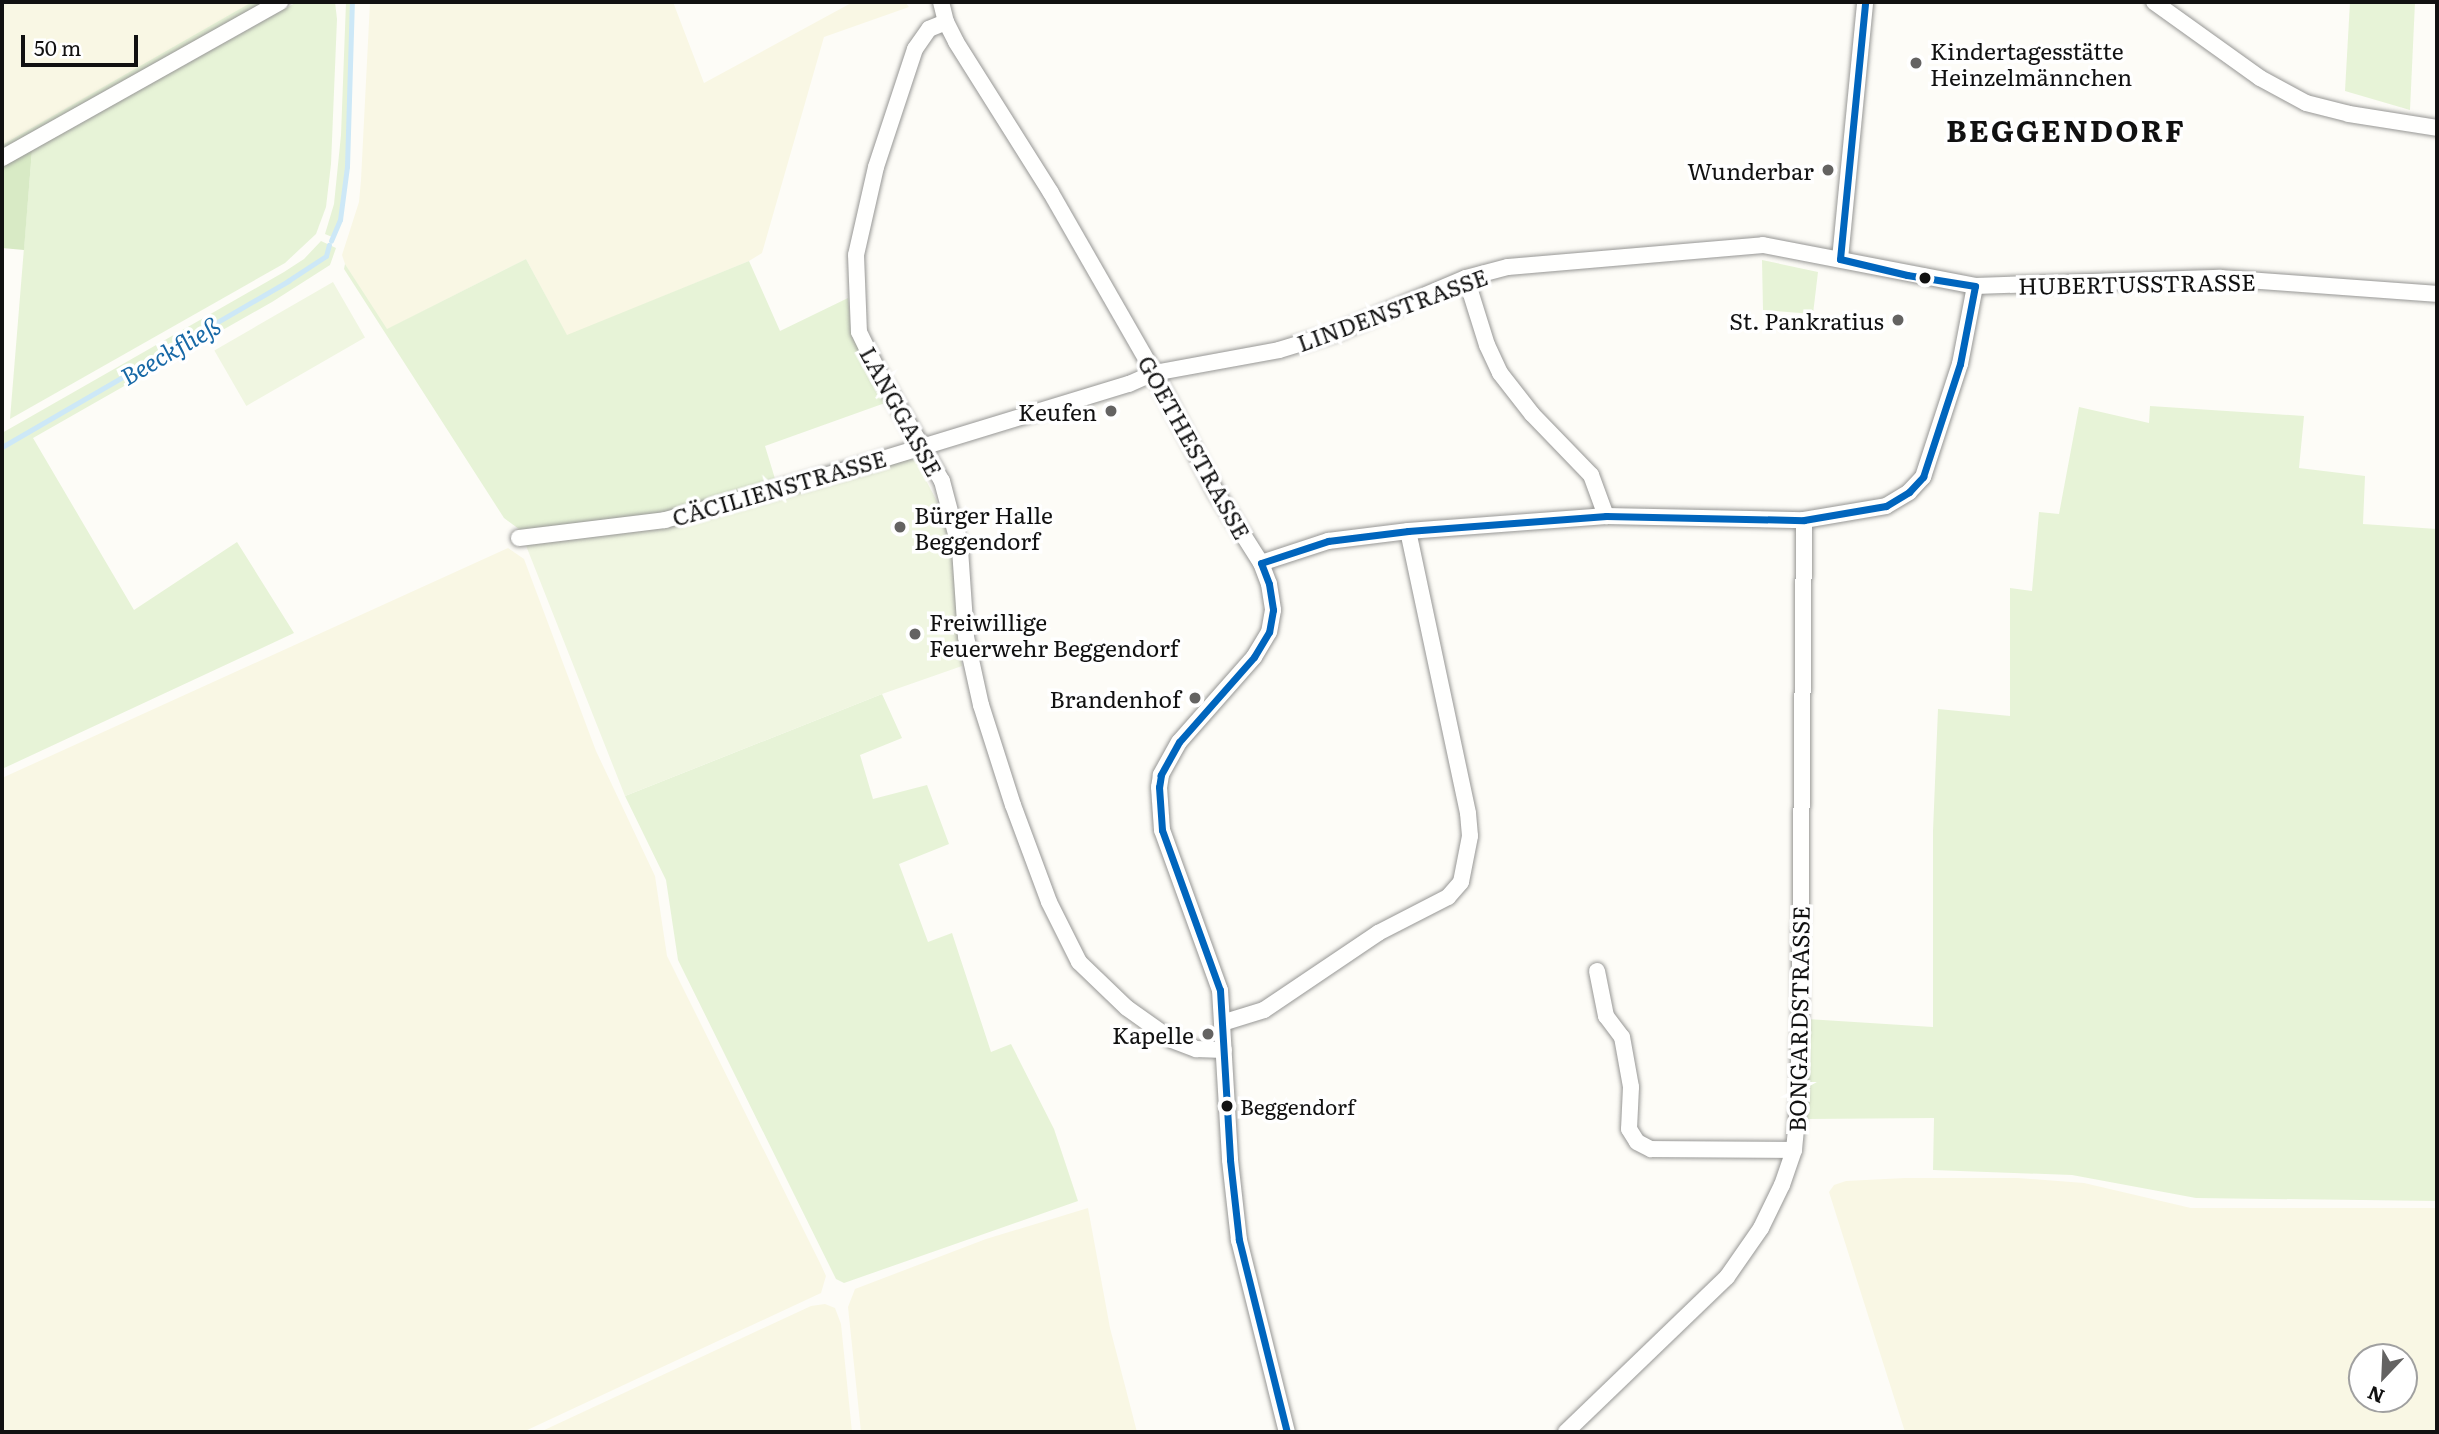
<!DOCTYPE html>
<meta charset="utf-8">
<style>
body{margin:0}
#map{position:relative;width:2439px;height:1434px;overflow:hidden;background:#fdfcf7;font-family:Literata,serif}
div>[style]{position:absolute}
.farmland>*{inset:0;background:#f9f7e4}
.green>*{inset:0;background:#e7f3d7}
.forest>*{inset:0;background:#d8eac5}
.pitch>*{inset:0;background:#f0f6e1;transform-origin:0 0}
.stream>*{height:4.5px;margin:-2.25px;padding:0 2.25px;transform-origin:2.25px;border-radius:2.25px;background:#cde8f7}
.roads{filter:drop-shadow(0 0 2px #979795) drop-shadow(0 0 2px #979795)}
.minor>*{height:16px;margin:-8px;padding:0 8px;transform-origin:8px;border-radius:8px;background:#fffffe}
.bus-1>*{height:7px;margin:-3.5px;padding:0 3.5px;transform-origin:3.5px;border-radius:3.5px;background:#0065bd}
.dots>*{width:19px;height:19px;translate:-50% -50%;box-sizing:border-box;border:4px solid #fff;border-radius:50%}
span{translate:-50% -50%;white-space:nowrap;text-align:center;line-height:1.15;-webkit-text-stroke:7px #fff;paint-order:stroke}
.bus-label{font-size:21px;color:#111}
.left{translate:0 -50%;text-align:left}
.poi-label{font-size:23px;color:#111}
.right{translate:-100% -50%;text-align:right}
.street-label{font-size:23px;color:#111}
.water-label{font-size:24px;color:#1768a6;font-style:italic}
.district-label{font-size:30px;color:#111;font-weight:700;letter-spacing:2px}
.frame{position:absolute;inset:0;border:4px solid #111;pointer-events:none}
.north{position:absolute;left:2348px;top:1343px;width:70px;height:70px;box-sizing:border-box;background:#fff;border:2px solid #a0a0a0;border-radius:50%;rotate:203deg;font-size:19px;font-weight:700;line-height:28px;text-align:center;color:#111}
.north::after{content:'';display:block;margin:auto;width:24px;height:32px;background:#646362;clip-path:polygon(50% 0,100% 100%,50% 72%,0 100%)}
.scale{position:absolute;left:21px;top:35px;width:117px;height:32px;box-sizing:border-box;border:4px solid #111;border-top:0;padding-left:9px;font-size:21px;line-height:24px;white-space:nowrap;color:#111;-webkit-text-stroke:5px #fff;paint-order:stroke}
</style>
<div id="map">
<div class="farmland">
<div style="clip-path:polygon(2px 2px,252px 2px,253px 4px,2px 146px)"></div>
<div style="clip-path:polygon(370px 2px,673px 2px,704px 83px,853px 2px,905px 2px,909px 7px,824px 37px,762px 253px,749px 261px,567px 336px,526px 259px,386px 330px,345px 264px,342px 255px,359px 202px,361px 180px)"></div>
<div style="clip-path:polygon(508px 548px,524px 559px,596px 751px,655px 876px,667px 956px,821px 1265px,826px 1276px,821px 1293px,523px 1432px,2px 1432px,2px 778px)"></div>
<div style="clip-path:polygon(evenodd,1905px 1178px,2018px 1178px,2084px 1183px,2191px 1208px,2437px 1208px,2437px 1432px,1905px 1432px,1829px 1192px,1834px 1185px,1846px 1181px,1905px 1178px,2362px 1357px,2404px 1357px,2404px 1399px,2362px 1399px,2362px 1357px)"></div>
<div style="clip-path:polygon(1088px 1208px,1110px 1328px,1137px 1432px,861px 1432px,848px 1307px,855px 1289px,986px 1239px)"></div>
<div style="clip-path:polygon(825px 1304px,835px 1308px,841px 1324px,852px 1432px,540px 1432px,811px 1306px)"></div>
</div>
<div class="green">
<div style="clip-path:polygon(252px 2px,266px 2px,2px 151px,2px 145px)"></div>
<div style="clip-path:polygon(297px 2px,335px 2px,337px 19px,331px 164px,326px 207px,316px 234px,285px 263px,10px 419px,32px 150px)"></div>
<div style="clip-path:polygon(346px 2px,351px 2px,346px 166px,339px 220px,332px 237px,325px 234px,334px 204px,341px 135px)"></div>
<div style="clip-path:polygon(2350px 2px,2415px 2px,2410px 110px,2345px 91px)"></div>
<div style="clip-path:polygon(321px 241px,336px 248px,330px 265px,272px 302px,33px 438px,134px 610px,237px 542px,294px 633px,2px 769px,2px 433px,284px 272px,304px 259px)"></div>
<div style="clip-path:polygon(526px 259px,567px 335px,749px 261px,780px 331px,848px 298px,852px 336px,885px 403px,765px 446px,776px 482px,666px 514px,523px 532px,504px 518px,344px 269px,345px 264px,387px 329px)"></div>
<div style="clip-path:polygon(1762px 260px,1818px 272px,1813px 314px,1763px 310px)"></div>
<div style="clip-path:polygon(2150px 406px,2304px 416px,2299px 468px,2365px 476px,2363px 524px,2437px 529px,2437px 1201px,2196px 1198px,2072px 1175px,1933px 1170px,1934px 1118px,1805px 1119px,1807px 1019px,1933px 1027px,1933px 831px,1938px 709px,2010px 716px,2010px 588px,2032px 591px,2039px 512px,2059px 514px,2079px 407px,2149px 423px)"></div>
<div style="clip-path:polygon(882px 694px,902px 738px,860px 755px,873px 799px,927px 785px,949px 844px,899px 864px,928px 942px,952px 933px,991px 1052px,1011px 1044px,1054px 1129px,1078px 1201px,844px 1283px,836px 1279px,678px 960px,666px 880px,625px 796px)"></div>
</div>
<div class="forest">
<div style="clip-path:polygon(32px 150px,24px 250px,2px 248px,2px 167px)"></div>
</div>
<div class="pitch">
<div style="left:333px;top:282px;width:64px;height:137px;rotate:60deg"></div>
<div style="clip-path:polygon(914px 457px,945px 517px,952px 550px,962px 666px,882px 694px,625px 796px,525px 543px)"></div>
</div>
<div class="stream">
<div style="left:331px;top:241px;width:23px;rotate:-67deg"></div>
<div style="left:340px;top:220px;width:53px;rotate:-82.5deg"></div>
<div style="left:347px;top:167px;width:165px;rotate:-88.3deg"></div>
<div style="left:2px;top:447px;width:331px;rotate:-30.1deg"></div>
<div style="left:288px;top:281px;width:45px;rotate:-33.3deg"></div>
<div style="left:326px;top:256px;width:11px;rotate:-75deg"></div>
</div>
<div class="roads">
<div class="minor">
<div style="left:941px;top:2px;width:21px;rotate:76deg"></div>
<div style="left:946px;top:22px;width:22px;rotate:63deg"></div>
<div style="left:956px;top:42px;width:178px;rotate:57.8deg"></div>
<div style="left:1051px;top:193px;width:207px;rotate:60.2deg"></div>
<div style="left:1154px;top:373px;width:134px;rotate:62.5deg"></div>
<div style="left:1216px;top:492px;width:84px;rotate:57.6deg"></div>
<div style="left:1261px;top:563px;width:22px;rotate:69deg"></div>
<div style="left:1269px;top:584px;width:26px;rotate:81deg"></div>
<div style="left:1273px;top:610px;width:22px;rotate:100deg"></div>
<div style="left:1269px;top:632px;width:29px;rotate:121deg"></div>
<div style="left:1254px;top:657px;width:113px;rotate:131.4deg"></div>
<div style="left:1179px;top:742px;width:38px;rotate:119deg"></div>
<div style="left:1161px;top:775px;width:12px;rotate:99deg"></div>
<div style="left:1159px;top:787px;width:43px;rotate:86deg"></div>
<div style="left:1162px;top:830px;width:170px;rotate:70.1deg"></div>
<div style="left:1220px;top:990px;width:170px;rotate:86.6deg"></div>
<div style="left:1230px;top:1160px;width:81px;rotate:83.6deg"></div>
<div style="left:1239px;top:1240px;width:198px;rotate:76deg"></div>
<div style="left:2154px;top:2px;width:130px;rotate:35.6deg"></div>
<div style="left:2260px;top:78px;width:52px;rotate:28.5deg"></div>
<div style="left:2306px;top:103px;width:44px;rotate:14.3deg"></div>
<div style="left:2349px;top:114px;width:89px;rotate:9deg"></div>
<div style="left:946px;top:22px;width:18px;rotate:158deg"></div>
<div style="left:929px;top:29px;width:24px;rotate:125deg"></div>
<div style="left:915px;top:49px;width:124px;rotate:108.3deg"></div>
<div style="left:876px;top:167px;width:90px;rotate:102.8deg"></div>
<div style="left:856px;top:255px;width:77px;rotate:87.8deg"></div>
<div style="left:859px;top:332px;width:48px;rotate:64deg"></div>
<div style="left:880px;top:375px;width:123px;rotate:59.7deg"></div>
<div style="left:942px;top:481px;width:70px;rotate:75.2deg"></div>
<div style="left:960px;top:549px;width:88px;rotate:86.1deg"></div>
<div style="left:966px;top:637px;width:70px;rotate:77.6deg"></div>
<div style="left:981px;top:705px;width:105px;rotate:72.3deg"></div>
<div style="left:1013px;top:805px;width:103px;rotate:69.6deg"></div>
<div style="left:1049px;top:902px;width:67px;rotate:63.4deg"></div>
<div style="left:1079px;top:962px;width:66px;rotate:43.8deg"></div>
<div style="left:1127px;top:1008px;width:55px;rotate:35.4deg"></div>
<div style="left:1172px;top:1040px;width:26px;rotate:21deg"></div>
<div style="left:1196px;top:1049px;width:28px;rotate:2deg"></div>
<div style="left:2px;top:158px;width:319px;rotate:-29.3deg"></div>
<div style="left:1840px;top:259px;width:258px;rotate:-84.4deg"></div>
<div style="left:1466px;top:278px;width:70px;rotate:72.6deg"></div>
<div style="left:1487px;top:345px;width:31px;rotate:65deg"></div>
<div style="left:1500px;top:373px;width:52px;rotate:52deg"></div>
<div style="left:1532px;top:414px;width:85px;rotate:46deg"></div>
<div style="left:1591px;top:475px;width:44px;rotate:69.9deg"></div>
<div style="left:519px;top:538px;width:147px;rotate:-7deg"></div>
<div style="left:665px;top:520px;width:202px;rotate:-15.5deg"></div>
<div style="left:860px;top:466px;width:281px;rotate:-17deg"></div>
<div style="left:1129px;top:384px;width:27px;rotate:-24deg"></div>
<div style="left:1154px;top:373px;width:127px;rotate:-10.4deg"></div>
<div style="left:1279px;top:350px;width:62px;rotate:-17deg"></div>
<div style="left:1338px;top:332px;width:139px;rotate:-22.9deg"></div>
<div style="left:1466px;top:278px;width:43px;rotate:-14.7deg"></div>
<div style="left:1508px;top:267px;width:256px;rotate:-4.9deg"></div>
<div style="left:1763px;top:245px;width:216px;rotate:10.9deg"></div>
<div style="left:1975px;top:286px;width:246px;rotate:-1.9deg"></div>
<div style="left:2221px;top:278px;width:217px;rotate:4.2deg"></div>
<div style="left:1261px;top:563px;width:71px;rotate:-18.2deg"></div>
<div style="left:1328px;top:541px;width:81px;rotate:-7.1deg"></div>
<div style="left:1408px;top:531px;width:199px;rotate:-4.3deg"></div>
<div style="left:1606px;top:516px;width:198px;rotate:1.2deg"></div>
<div style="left:1804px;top:520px;width:83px;rotate:-9.7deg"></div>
<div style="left:1886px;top:506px;width:27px;rotate:-31deg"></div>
<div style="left:1909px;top:492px;width:21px;rotate:-47deg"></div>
<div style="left:1923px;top:477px;width:119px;rotate:-71.9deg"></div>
<div style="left:1960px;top:364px;width:79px;rotate:-79.1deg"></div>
<div style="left:1597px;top:971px;width:46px;rotate:78.7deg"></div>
<div style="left:1606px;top:1016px;width:26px;rotate:53deg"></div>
<div style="left:1622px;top:1037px;width:51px;rotate:79.8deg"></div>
<div style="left:1631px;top:1087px;width:42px;rotate:92.7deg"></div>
<div style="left:1629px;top:1129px;width:15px;rotate:58deg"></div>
<div style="left:1637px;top:1142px;width:16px;rotate:27deg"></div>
<div style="left:1651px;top:1149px;width:143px;rotate:0.4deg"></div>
<div style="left:1222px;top:1023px;width:44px;rotate:-17.2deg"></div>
<div style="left:1264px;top:1010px;width:138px;rotate:-34deg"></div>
<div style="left:1378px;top:933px;width:79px;rotate:-27.2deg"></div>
<div style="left:1448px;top:897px;width:20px;rotate:-49deg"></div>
<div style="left:1461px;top:882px;width:47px;rotate:-78.9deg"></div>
<div style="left:1470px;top:836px;width:23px;rotate:-95deg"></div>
<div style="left:1468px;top:813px;width:288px;rotate:-102deg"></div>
<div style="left:1566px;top:1432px;width:223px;rotate:-43.9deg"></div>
<div style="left:1727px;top:1277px;width:60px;rotate:-55.2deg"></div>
<div style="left:1761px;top:1228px;width:48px;rotate:-64deg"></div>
<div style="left:1782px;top:1185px;width:37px;rotate:-71deg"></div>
<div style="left:1794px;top:1150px;width:53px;rotate:-84.6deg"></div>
<div style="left:1799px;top:1097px;width:577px;rotate:-89.5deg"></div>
</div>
</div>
<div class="bus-1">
<div style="left:1840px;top:259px;width:258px;rotate:-84.4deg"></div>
<div style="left:1840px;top:259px;width:69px;rotate:13.4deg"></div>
<div style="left:1907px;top:275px;width:69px;rotate:9.2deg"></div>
<div style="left:1261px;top:563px;width:22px;rotate:69deg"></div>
<div style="left:1269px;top:584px;width:26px;rotate:81deg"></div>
<div style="left:1273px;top:610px;width:22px;rotate:100deg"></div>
<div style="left:1269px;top:632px;width:29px;rotate:121deg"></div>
<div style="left:1254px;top:657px;width:113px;rotate:131.4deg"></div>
<div style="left:1179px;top:742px;width:38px;rotate:119deg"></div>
<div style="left:1161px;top:775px;width:12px;rotate:99deg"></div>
<div style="left:1159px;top:787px;width:43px;rotate:86deg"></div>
<div style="left:1162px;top:830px;width:170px;rotate:70.1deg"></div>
<div style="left:1220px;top:990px;width:170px;rotate:86.6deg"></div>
<div style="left:1230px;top:1160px;width:81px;rotate:83.6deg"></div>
<div style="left:1239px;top:1240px;width:198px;rotate:76deg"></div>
<div style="left:1261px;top:563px;width:71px;rotate:-18.2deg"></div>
<div style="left:1328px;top:541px;width:81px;rotate:-7.1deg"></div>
<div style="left:1408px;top:531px;width:199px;rotate:-4.3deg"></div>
<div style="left:1606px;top:516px;width:198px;rotate:1.2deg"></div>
<div style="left:1804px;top:520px;width:83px;rotate:-9.7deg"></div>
<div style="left:1886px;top:506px;width:27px;rotate:-31deg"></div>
<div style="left:1909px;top:492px;width:21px;rotate:-47deg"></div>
<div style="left:1923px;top:477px;width:119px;rotate:-71.9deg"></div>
<div style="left:1960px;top:364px;width:79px;rotate:-79.1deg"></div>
</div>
<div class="dots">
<div style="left:1916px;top:63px;background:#646362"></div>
<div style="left:1828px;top:170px;background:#646362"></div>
<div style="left:1925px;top:278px;background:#111"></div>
<div style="left:1898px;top:320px;background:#646362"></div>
<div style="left:1111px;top:411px;background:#646362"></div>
<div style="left:900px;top:527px;background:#646362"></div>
<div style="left:915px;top:634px;background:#646362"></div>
<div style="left:1195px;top:698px;background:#646362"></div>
<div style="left:1208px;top:1034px;background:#646362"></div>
<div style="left:1227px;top:1106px;background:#111"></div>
</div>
<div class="bus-label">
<span class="left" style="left:1240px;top:1106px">Beggendorf</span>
</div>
<div class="poi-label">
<span class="left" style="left:1930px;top:63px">Kindertagesstätte<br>Heinzelmännchen</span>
<span class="right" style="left:1814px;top:170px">Wunderbar</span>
<span class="right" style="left:1884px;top:320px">St. Pankratius</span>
<span class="right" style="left:1097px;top:411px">Keufen</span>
<span class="left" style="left:914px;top:527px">Bürger Halle<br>Beggendorf</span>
<span class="left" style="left:929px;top:634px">Freiwillige<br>Feuerwehr Beggendorf</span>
<span class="right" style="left:1181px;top:698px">Brandenhof</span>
<span class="right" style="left:1194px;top:1034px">Kapelle</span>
</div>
<div class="street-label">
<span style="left:2137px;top:283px;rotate:-1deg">HUBERTUSSTRASSE</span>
<span style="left:1392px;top:309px;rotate:-20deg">LINDENSTRASSE</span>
<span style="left:902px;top:411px;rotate:61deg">LANGGASSE</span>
<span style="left:1195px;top:447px;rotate:61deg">GOETHESTRASSE</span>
<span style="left:779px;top:487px;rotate:-16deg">CÄCILIENSTRASSE</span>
<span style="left:1798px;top:1019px;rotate:-89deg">BONGARDSTRASSE</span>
</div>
<div class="water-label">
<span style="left:170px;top:350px;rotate:-30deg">Beeckfließ</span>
</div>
<div class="district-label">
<span style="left:2066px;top:129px">BEGGENDORF</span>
</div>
<div class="frame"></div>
<div class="north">N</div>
<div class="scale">50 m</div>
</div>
